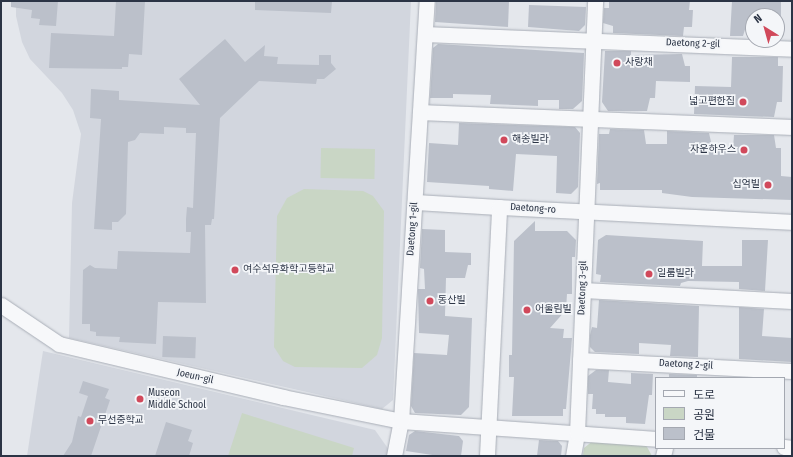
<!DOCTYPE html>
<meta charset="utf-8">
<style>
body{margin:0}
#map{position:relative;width:793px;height:457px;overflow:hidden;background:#e4e7ec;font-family:"Fira Sans Condensed","Noto Sans KR",sans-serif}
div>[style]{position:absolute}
.built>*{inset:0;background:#d2d6de}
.green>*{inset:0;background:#c9d6c5;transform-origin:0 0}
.building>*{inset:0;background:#bbc0ca;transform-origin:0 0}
.roads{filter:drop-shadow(0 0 1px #a9aeb7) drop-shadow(0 0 1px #a9aeb7)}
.minor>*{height:15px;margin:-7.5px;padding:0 7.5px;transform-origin:7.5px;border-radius:7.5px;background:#f7f8fa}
.dots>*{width:11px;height:11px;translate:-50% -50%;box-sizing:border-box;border:2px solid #f4f6f9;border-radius:50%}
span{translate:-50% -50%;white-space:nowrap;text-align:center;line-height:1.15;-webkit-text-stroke:3.5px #f4f6f9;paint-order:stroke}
.street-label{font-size:10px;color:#2b3445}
.poi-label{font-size:10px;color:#2b3445}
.left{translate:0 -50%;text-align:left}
.right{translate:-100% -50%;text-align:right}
.frame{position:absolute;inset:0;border:2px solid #2b3445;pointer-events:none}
.legend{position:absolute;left:655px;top:377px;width:130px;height:72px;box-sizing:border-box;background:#f4f6f9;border:1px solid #a4a8b1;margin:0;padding:5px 7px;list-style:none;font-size:12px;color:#2b3445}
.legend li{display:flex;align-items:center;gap:8px;height:20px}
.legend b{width:20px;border:1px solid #a4a8b1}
.north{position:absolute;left:745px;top:8px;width:40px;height:40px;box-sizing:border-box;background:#f4f6f9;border:1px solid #a4a8b1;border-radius:50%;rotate:323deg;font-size:11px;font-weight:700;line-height:16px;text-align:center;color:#2b3445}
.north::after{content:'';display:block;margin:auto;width:14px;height:18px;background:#d1495b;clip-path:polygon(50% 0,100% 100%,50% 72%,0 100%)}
</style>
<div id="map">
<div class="built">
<div style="clip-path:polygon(16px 1px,411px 1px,393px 400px,382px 409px,69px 338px,72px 203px,81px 134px,73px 110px,62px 93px,30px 59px,22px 42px,16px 16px)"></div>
<div style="clip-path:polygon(43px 351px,375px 430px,389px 450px,388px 456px,27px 456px)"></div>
</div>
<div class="green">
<div style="left:321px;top:148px;width:54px;height:30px;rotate:1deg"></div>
<div style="clip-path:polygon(304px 189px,363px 191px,373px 196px,384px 211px,382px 338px,377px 355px,362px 368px,295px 367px,283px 361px,274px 347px,277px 216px,287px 198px)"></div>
<div style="clip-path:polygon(242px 413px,354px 448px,352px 456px,228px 456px)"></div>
<div style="clip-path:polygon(594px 440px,646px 445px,652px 456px,583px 456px,584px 448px)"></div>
</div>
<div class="building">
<div style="clip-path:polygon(11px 1px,58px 1px,56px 26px,39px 25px,40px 19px,31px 18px,32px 10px,11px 7px)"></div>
<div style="clip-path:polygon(116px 1px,145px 1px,142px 55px,129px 54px,128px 67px,122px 67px,122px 69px,49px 68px,51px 33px,114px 36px)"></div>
<div style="clip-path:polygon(255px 1px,332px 1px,331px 13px,255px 10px)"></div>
<div style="clip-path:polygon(436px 1px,509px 1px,508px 27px,435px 22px)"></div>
<div style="clip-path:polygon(609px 1px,690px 1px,689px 10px,693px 10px,692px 27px,684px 27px,683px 36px,613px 33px,613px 26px,603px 23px,604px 8px,609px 8px)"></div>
<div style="clip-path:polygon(732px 1px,781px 1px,781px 16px,751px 16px,751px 23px,747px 23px,743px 36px,730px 36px)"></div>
<div style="clip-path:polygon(529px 5px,586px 7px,585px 25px,579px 31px,528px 27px)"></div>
<div style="clip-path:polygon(225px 39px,245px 62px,265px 45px,264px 56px,278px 57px,277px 64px,319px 65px,319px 55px,331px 55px,331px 63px,336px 69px,324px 79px,317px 79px,316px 84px,259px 81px,220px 118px,214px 219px,212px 219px,211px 225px,205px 225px,206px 303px,158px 302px,156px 344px,119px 342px,120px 337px,96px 336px,96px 332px,90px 331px,90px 324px,82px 324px,83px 270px,90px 265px,95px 268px,117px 269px,118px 251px,190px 253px,191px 232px,186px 232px,186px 219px,187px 207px,193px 208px,196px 133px,186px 133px,186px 128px,164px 127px,164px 134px,140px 133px,135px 140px,128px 142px,126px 214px,118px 222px,112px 222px,112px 230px,94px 229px,101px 119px,90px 118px,91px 89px,119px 91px,119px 100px,200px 105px,179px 79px)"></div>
<div style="clip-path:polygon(438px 44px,584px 53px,582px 101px,573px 109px,559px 109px,559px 100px,538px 100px,538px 106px,490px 104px,491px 95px,453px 94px,453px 98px,430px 98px,433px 48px)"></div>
<div style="clip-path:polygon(605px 51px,631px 51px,631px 55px,682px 54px,685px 66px,690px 66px,690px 82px,656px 81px,655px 98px,650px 98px,647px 111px,608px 111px,602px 102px)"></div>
<div style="clip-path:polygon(732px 57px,778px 57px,778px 66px,783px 66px,782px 102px,777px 102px,774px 117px,694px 114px,695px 86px,731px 87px)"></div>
<div style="clip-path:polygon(459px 123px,575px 127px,580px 133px,578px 187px,571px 194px,556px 193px,557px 156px,516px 154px,513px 191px,489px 189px,489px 186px,427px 182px,429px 143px,458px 145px)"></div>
<div style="clip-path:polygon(610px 129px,644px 130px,646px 144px,667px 144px,667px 131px,709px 133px,712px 146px,733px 148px,734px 135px,774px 135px,776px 148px,781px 148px,781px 176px,792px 177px,792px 200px,692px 197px,662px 193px,662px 190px,600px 190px,600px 183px,597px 184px,599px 134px,609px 134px)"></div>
<div style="clip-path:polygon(535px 221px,535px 231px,567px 231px,576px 240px,575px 257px,572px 257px,572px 294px,567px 294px,566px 310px,550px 328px,564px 329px,563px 338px,572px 338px,566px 409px,563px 409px,563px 416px,512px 416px,514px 377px,509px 377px,509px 355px,512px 355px,514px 241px)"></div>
<div style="clip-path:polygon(422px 229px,445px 230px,445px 252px,471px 253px,471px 265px,468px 265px,465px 278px,446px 278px,445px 316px,472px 318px,469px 407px,461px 415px,415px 413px,411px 406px,414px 353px,447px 355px,449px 335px,419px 333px,418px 289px,425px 289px,424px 269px,420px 268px)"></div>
<div style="clip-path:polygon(606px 235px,703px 241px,702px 266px,742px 266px,742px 240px,768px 240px,765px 291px,739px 289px,739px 282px,688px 281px,681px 283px,680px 286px,600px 282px,601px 275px,596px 274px,598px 240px)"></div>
<div style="clip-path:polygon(599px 300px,699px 306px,698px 357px,670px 356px,671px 345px,639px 343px,639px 354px,595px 352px,590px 347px,590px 335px,592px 327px,597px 328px)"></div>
<div style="clip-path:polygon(739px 307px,764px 309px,762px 336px,792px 338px,792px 362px,739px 359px)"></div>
<div style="left:163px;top:336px;width:33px;height:21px;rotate:2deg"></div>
<div style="clip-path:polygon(596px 370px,609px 370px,608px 382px,631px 384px,631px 373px,653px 374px,652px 395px,649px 395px,645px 424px,626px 423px,626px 417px,605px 417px,605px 414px,596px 414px,596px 409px,592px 409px,593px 394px,588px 394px,588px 376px)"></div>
<div style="clip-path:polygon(669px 374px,697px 375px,697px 378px,669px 378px)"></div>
<div style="clip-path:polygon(83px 381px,109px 389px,105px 398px,110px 400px,91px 456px,63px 456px,72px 442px,78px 416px,81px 417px,88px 396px,79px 393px)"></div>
<div style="clip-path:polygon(166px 422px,192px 430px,188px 441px,193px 443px,189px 456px,155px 456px)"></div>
<div style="clip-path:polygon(415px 431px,459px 436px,463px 441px,461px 456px,439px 456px,406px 451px,409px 435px)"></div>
<div style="clip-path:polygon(539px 440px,558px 441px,562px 446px,561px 456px,537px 456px)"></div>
</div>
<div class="roads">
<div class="minor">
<div style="left:425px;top:34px;width:367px;rotate:2.3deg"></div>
<div style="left:420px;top:112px;width:372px;rotate:2.3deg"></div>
<div style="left:415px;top:202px;width:84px;rotate:3.4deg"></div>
<div style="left:583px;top:290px;width:209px;rotate:3deg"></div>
<div style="left:1px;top:305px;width:70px;rotate:33.9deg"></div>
<div style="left:59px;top:344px;width:230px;rotate:13.3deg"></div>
<div style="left:283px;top:397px;width:120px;rotate:11.5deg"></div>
<div style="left:401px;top:421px;width:256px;rotate:4deg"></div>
<div style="left:580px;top:360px;width:212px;rotate:3deg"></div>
<div style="left:784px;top:447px;width:8px;rotate:7deg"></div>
<div style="left:394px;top:456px;width:36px;rotate:-79deg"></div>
<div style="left:401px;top:421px;width:421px;rotate:-86.5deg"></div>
<div style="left:487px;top:456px;width:249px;rotate:-87.2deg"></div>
<div style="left:499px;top:207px;width:293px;rotate:2.9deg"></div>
<div style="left:573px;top:456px;width:23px;rotate:-80deg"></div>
<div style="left:577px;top:433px;width:432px;rotate:-87.6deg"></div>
<div style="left:663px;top:456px;width:8px;rotate:-76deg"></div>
</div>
</div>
<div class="dots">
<div style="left:617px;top:63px;background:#d1495b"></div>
<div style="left:743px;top:102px;background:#d1495b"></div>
<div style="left:504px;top:140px;background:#d1495b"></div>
<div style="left:744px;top:150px;background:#d1495b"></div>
<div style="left:768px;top:185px;background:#d1495b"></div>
<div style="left:235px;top:270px;background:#d1495b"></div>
<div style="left:649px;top:274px;background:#d1495b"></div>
<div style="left:430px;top:301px;background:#d1495b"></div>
<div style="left:527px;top:310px;background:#d1495b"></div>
<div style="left:140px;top:399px;background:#d1495b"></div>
<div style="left:90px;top:421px;background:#d1495b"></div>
</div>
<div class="street-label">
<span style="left:693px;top:44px;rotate:2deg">Daetong 2-gil</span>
<span style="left:533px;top:209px;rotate:4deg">Daetong-ro</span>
<span style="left:413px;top:229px;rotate:-86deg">Daetong 1-gil</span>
<span style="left:583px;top:288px;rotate:-88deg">Daetong 3-gil</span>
<span style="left:686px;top:365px;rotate:3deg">Daetong 2-gil</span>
<span style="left:195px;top:377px;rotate:13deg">Joeun-gil</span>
</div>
<div class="poi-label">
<span class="left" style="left:625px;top:63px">사랑채</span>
<span class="right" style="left:735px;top:102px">넓고편한집</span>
<span class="left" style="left:512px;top:140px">해송빌라</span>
<span class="right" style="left:736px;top:150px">자운하우스</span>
<span class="right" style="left:760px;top:185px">십억빌</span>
<span class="left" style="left:243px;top:270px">여수석유화학고등학교</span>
<span class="left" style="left:657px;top:274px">일룸빌라</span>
<span class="left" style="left:438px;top:301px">동산빌</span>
<span class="left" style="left:535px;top:310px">어울림빌</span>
<span class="left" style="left:148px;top:399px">Museon<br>Middle School</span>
<span class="left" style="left:98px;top:421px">무선중학교</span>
</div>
<div class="frame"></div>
<ul class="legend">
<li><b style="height:5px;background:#f7f8fa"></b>도로</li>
<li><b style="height:11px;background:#c9d6c5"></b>공원</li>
<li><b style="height:11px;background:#bbc0ca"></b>건물</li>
</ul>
<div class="north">N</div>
</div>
